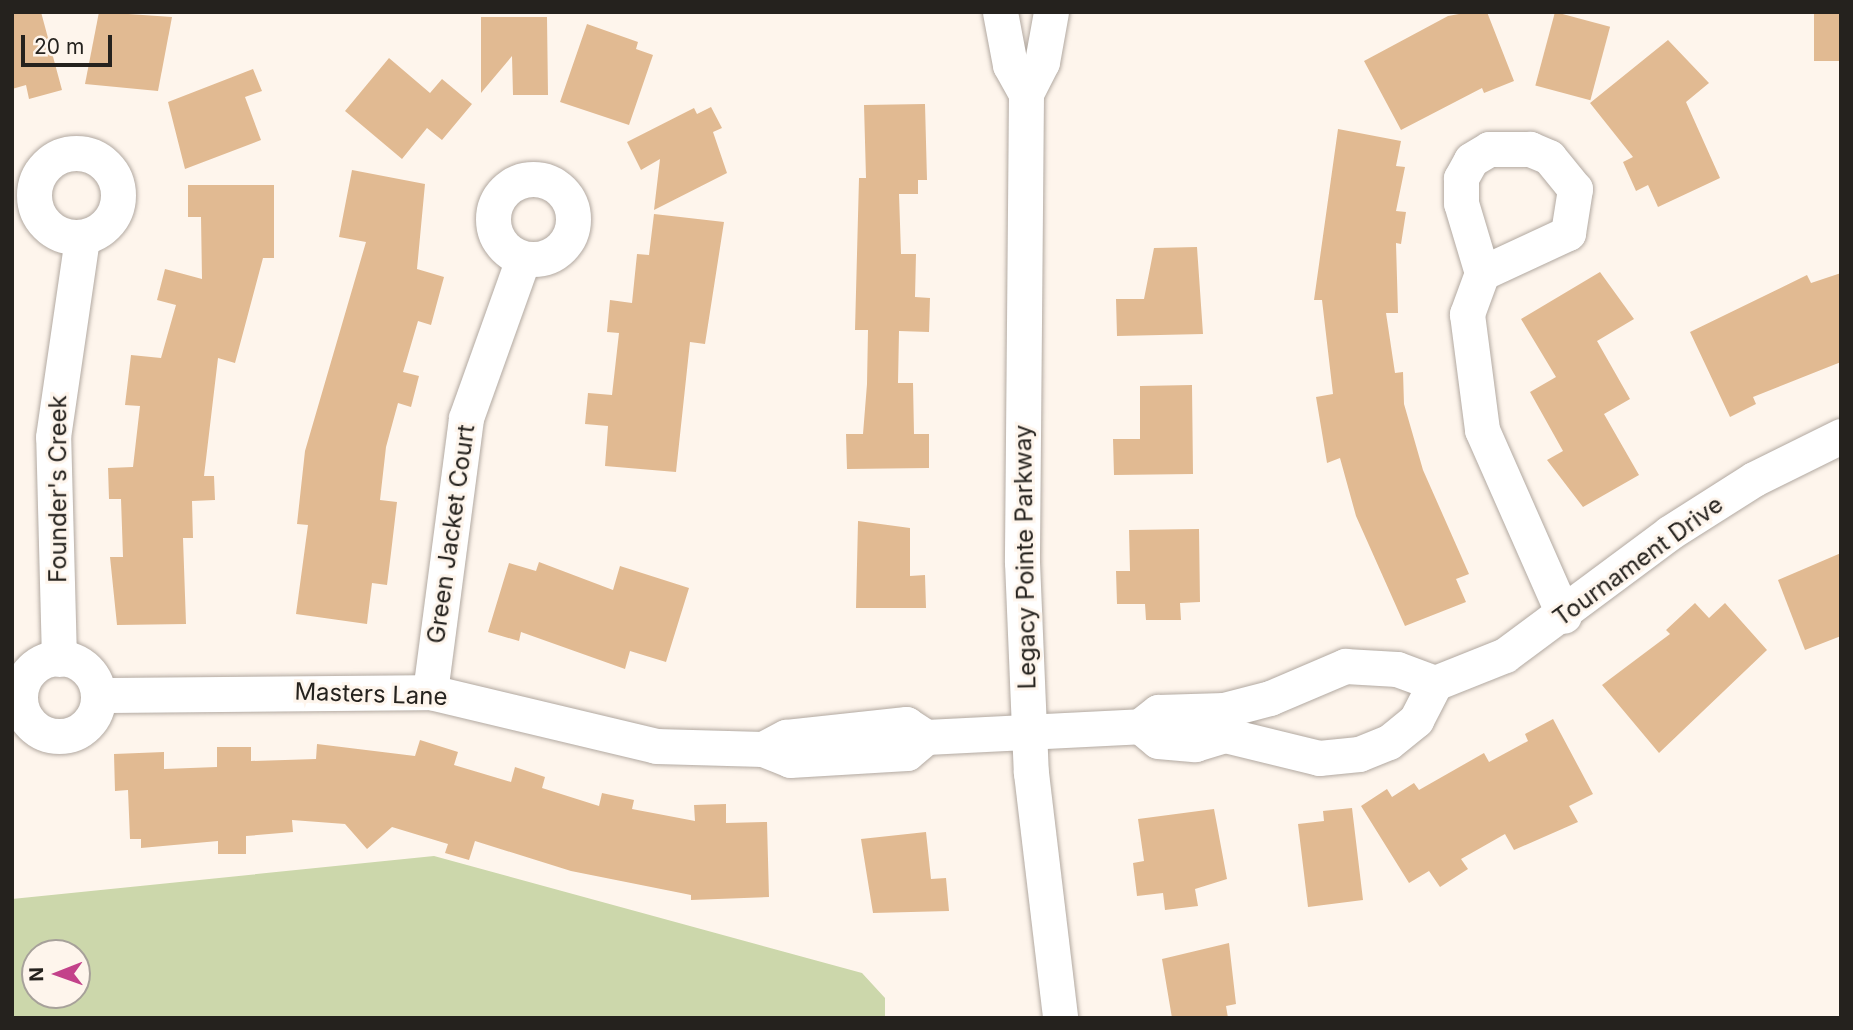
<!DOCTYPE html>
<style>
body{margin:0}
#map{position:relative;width:1853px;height:1030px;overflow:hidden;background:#fef5ec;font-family:Inter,sans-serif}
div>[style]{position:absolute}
.green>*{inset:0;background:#ccd7ab}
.building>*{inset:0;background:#e1ba92;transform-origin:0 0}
.roads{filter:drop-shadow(0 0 2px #b2a9a1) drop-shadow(0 0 2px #b2a9a1)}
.minor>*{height:35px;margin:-17.5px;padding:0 17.5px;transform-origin:17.5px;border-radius:17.5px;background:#fff}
.minor>.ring{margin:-17.5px;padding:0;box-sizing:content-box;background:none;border:35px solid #fff;border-radius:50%}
span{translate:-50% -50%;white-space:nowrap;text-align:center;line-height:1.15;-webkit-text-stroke:6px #fef5ec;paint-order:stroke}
.street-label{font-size:24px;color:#25221e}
.frame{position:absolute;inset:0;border:14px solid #25221e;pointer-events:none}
.north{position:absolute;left:21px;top:939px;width:70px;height:70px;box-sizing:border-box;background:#fef5ec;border:2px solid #a7a19a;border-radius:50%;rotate:269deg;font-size:19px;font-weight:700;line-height:28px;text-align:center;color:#25221e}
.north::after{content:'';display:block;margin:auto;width:24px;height:32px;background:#c3428a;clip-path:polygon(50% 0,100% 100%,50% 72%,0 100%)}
.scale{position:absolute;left:21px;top:35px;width:91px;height:32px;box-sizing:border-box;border:4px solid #25221e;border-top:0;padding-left:9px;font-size:21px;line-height:24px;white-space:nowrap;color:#25221e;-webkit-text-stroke:5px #fef5ec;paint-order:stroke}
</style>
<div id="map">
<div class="green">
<div style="clip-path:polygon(evenodd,434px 856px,862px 973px,885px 998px,885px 1018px,12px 1018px,12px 899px,434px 856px,35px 953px,77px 953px,77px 995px,35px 995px,35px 953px)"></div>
</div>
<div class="building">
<div style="clip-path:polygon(12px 12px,41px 12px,62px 90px,29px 99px,26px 85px,12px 89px)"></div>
<div style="clip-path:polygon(99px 12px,172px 17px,158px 91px,85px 84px)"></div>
<div style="clip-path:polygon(1470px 12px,1487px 12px,1514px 81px,1484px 93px,1482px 88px,1401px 130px,1364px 61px,1448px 16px)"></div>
<div style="left:1555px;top:12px;width:57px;height:76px;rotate:15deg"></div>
<div style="left:1814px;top:14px;width:27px;height:47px"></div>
<div style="clip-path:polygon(481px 17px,547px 17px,548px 95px,513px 95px,512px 56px,481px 93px)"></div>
<div style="clip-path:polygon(587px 24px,638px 42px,636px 49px,653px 55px,629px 125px,560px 102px)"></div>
<div style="clip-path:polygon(1668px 40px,1709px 83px,1686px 102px,1720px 178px,1658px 207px,1648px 185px,1636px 191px,1623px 162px,1633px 157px,1590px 103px)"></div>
<div style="clip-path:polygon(389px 58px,430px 93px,442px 79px,472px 104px,442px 140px,427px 128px,402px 159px,345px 111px)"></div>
<div style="clip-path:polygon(253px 69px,262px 91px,245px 97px,261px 140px,185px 169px,168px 102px)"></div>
<div style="clip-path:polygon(925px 104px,927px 180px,918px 180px,918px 194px,899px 194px,901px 254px,916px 254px,915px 297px,930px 298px,929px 332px,899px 331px,898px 383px,913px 383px,914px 434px,929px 434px,929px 468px,847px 469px,846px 434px,863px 434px,867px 384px,868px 330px,855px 330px,859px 178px,866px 178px,864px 105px)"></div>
<div style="clip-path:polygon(711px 107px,722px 128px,713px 132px,727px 173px,654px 210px,660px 159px,641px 170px,627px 142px,694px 108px,697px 114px)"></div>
<div style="clip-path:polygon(1338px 129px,1401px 141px,1396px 166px,1405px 167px,1396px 211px,1406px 212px,1401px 244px,1396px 243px,1398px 313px,1386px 313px,1395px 373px,1403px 372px,1404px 404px,1423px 470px,1469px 574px,1456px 579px,1466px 602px,1405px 626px,1356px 516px,1340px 458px,1327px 463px,1316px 397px,1333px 394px,1322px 300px,1314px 300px)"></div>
<div style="clip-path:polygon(352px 170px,425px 184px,417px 269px,444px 277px,431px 325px,418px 321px,403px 372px,419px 376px,411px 407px,398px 403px,386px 447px,380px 500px,397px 502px,391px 553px,387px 585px,372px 583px,367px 624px,296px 614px,308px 525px,297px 524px,305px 451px,366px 242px,339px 237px)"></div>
<div style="clip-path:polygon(188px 185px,274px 185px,274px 258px,263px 258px,235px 363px,218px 358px,204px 476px,214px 476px,215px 500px,192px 501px,193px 538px,183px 538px,186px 624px,117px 625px,110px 557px,123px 557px,121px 499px,109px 499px,108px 468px,133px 467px,140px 406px,125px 405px,131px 355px,161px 358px,176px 305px,157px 300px,165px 269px,202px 279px,201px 217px,188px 217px)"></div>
<div style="clip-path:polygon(654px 214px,724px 222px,705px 344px,690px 342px,676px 472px,605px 466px,608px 426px,585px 424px,588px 393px,612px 395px,619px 333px,607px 332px,610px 300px,632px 303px,637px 254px,649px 255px)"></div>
<div style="clip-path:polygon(1197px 247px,1203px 334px,1117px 336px,1116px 299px,1144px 299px,1154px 248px)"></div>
<div style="clip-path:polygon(1600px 272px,1634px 319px,1597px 341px,1630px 399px,1604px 414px,1639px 475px,1583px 507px,1547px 460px,1563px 451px,1530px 392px,1556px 377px,1521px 319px)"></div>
<div style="clip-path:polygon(1841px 273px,1841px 362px,1753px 397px,1756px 404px,1730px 417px,1690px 332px,1807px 275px,1811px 283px)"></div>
<div style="clip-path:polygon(1192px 385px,1193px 474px,1114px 475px,1113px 439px,1140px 439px,1140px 386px)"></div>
<div style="clip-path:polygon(858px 521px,910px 528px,910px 576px,925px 575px,926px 608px,856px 608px)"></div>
<div style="clip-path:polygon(1199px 529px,1200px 602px,1180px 603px,1181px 620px,1146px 620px,1145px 604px,1117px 604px,1116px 571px,1130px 571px,1129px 530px)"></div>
<div style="clip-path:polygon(1841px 553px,1841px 636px,1805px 650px,1778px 580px)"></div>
<div style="clip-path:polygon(539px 562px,613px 590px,620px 566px,689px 588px,666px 662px,630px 651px,625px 669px,521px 632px,519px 641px,488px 632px,509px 563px,536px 571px)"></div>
<div style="clip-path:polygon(1695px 603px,1709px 618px,1725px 603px,1767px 650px,1659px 753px,1602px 685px,1670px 634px,1666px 630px)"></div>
<div style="clip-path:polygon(1553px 719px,1593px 794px,1569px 806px,1578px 822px,1514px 850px,1505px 834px,1461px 859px,1468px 869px,1440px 887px,1429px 871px,1409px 883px,1361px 806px,1387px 789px,1392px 797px,1414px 783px,1419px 790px,1484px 753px,1489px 762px,1528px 741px,1525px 734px)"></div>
<div style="clip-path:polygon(420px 740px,458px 752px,454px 765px,511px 782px,515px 767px,545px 777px,542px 788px,599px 806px,602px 793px,634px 800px,632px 809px,695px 821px,694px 805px,726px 804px,726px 823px,767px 822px,769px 897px,691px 900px,691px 895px,571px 871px,475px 841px,469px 860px,445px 853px,448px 844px,392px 827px,367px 849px,345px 824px,292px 820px,293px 832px,246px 836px,246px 854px,218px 854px,218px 841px,141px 848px,141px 839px,130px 839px,128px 790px,115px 791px,114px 754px,164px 752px,164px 769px,217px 767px,217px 747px,251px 747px,251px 761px,316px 759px,317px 744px,415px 756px)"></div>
<div style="clip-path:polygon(1352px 808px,1363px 900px,1308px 907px,1298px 824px,1324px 821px,1323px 811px)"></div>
<div style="clip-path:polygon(1214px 809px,1227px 879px,1195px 889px,1198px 906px,1165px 910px,1163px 893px,1137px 896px,1133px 863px,1144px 861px,1138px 819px)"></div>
<div style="clip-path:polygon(926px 832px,931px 879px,946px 878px,949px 911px,873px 913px,861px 839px)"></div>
<div style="clip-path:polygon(1229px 943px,1236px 1004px,1226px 1006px,1228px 1018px,1172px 1018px,1162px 959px)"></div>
</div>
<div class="roads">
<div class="minor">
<div style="left:1000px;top:12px;width:54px;rotate:79.3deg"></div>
<div style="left:1010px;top:65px;width:33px;rotate:61deg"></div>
<div style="left:1051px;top:12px;width:51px;rotate:100.2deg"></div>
<div style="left:1042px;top:62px;width:36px;rotate:117deg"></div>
<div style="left:1026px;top:94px;width:468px;rotate:90.5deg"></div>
<div style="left:1022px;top:562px;width:211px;rotate:87.6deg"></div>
<div style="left:1031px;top:773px;width:247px;rotate:83.2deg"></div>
<div class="ring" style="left:34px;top:153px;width:49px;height:49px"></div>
<div class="ring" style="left:493px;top:179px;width:45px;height:45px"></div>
<div style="left:1482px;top:273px;width:95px;rotate:-24.9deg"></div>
<div style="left:1568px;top:233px;width:45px;rotate:-81deg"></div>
<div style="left:1575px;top:189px;width:41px;rotate:-129.1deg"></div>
<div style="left:1549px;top:157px;width:21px;rotate:-157deg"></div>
<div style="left:1530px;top:149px;width:41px;rotate:180deg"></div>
<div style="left:1489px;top:149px;width:21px;rotate:149deg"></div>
<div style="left:1471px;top:160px;width:21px;rotate:119deg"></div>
<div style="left:1461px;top:178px;width:25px;rotate:90deg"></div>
<div style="left:1461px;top:203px;width:73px;rotate:73.3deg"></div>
<div style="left:1482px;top:273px;width:44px;rotate:110.1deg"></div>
<div style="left:1467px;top:314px;width:117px;rotate:82.6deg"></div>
<div style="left:1482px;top:430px;width:203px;rotate:66.2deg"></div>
<div class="ring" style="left:20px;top:658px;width:43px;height:43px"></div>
<div style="left:59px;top:659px;width:222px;rotate:-91.5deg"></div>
<div style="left:53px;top:437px;width:202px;rotate:-81.7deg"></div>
<div style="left:430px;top:692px;width:276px;rotate:-82.5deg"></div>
<div style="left:466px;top:418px;width:169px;rotate:-70.3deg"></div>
<div style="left:98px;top:695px;width:332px;rotate:-0.5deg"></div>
<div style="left:430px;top:692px;width:232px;rotate:13.4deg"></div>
<div style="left:656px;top:746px;width:107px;rotate:1.6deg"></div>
<div style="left:763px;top:749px;width:29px;rotate:22deg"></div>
<div style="left:790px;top:760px;width:117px;rotate:-3.4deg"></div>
<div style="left:907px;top:753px;width:25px;rotate:-40deg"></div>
<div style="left:1140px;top:726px;width:23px;rotate:40deg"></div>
<div style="left:1158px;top:741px;width:37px;rotate:5deg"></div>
<div style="left:1195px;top:744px;width:31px;rotate:-17deg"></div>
<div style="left:1225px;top:735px;width:97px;rotate:13.7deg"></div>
<div style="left:1319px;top:758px;width:40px;rotate:-5.7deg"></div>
<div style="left:1359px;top:754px;width:32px;rotate:-22deg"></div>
<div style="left:1389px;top:742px;width:35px;rotate:-39deg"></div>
<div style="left:1416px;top:720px;width:42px;rotate:-62.8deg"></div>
<div style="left:1435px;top:683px;width:75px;rotate:-21.8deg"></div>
<div style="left:1505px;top:655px;width:204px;rotate:-36.6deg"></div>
<div style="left:1669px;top:533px;width:101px;rotate:-32.4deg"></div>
<div style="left:1754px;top:479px;width:97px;rotate:-26.3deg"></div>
<div style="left:763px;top:749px;width:26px;rotate:-28deg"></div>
<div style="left:786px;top:737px;width:121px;rotate:-6.2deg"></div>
<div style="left:906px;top:724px;width:24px;rotate:33deg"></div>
<div style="left:926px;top:737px;width:214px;rotate:-2.9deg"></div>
<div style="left:1140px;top:726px;width:23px;rotate:-38deg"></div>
<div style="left:1158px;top:712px;width:66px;rotate:-1.7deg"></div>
<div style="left:1224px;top:710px;width:48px;rotate:-14.6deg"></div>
<div style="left:1270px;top:698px;width:82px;rotate:-23.1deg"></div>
<div style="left:1345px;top:666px;width:52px;rotate:3.3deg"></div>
<div style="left:1397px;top:669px;width:40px;rotate:20.2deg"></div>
</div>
</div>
<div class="street-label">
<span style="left:58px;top:489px;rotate:-90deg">Founder's Creek</span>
<span style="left:451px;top:534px;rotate:-82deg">Green Jacket Court</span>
<span style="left:1025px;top:557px;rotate:-91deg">Legacy Pointe Parkway</span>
<span style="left:1638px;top:561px;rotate:-36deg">Tournament Drive</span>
<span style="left:371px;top:694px;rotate:2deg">Masters Lane</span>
</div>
<div class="frame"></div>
<div class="north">N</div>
<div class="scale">20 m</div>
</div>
